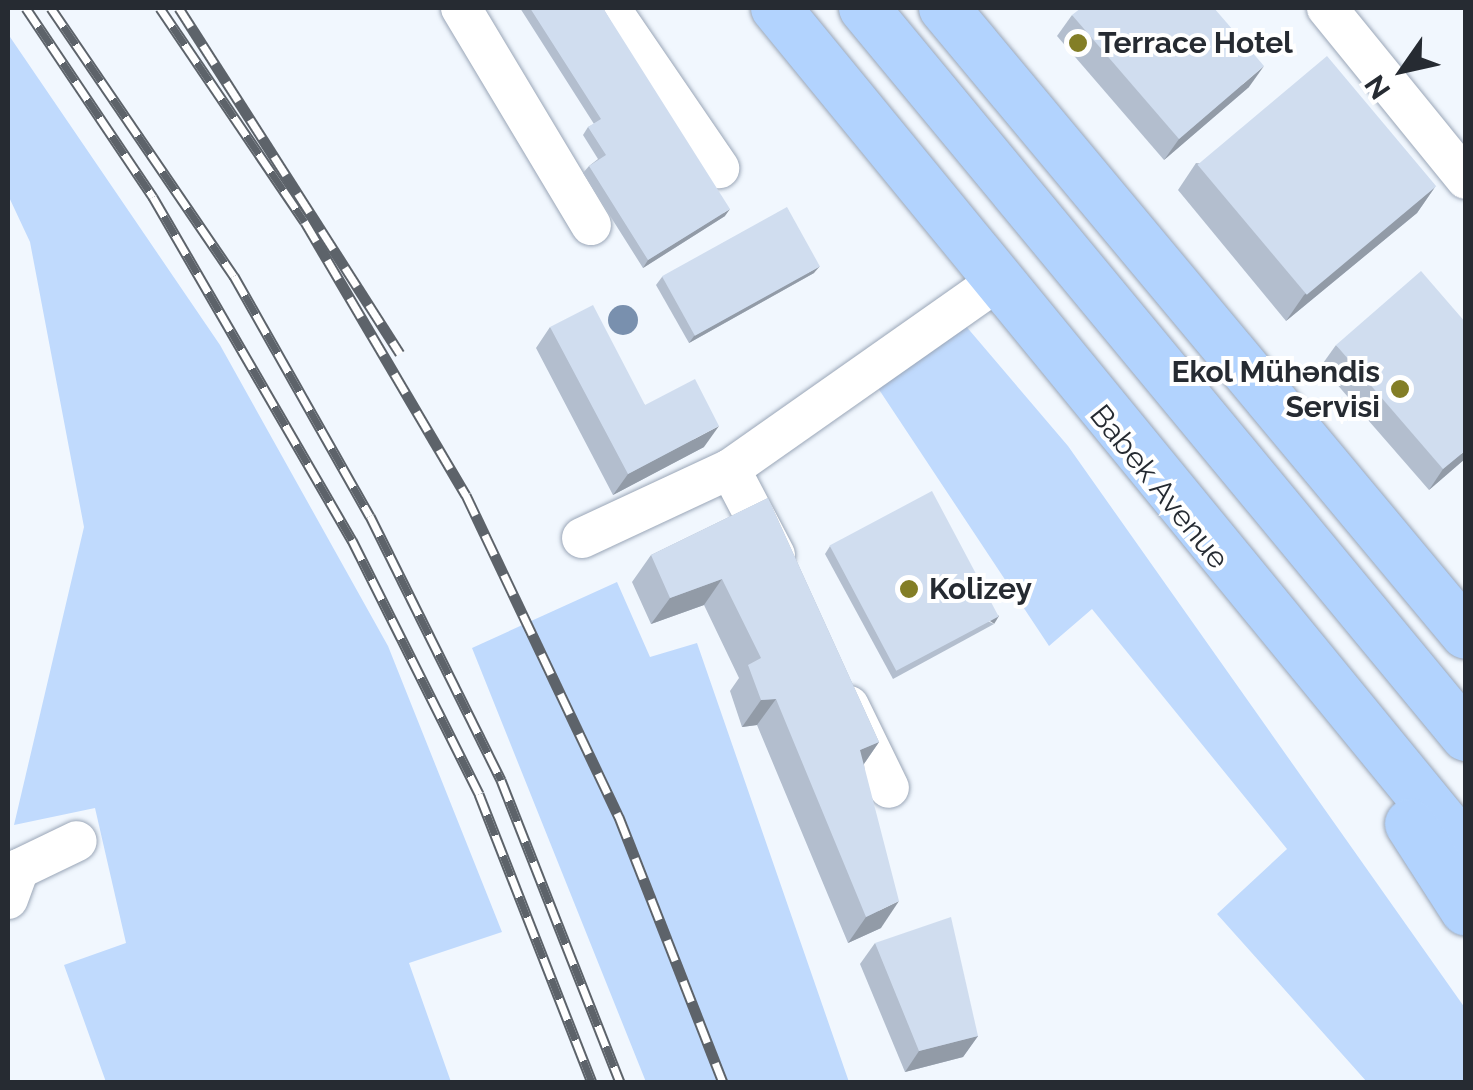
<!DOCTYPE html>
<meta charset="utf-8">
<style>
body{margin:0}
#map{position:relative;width:1473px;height:1090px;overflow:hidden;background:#f1f7fe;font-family:Raleway,sans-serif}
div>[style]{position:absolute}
.green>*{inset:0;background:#c0dafd}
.roads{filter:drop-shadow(0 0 2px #9aa6b7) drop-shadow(0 0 2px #9aa6b7)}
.minor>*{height:40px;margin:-20px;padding:0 20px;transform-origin:20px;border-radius:20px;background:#fff}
.major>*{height:50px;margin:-25px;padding:0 25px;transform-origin:25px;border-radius:25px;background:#b2d3fe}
.rail>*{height:11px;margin-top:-5.5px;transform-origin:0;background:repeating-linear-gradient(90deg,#fff 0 22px,#5d636a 0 44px);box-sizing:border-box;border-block:2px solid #5d636a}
.trees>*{width:30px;height:30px;margin:-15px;border-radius:50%;background:#7990ae}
.wall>*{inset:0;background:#b3bece}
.shaded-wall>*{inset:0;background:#929ba7;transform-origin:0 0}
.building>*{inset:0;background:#d0ddef;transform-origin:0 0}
.dots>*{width:28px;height:28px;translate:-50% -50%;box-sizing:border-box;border:5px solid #fff;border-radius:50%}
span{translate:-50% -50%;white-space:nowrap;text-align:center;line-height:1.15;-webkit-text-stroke:8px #fff;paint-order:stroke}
.poi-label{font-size:30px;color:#262b32;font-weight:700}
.left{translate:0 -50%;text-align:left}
.right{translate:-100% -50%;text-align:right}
.street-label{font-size:30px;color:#262b32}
.frame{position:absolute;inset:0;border:10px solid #262b32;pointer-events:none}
.north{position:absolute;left:1353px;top:20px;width:100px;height:100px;-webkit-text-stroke:8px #fff;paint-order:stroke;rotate:236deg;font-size:28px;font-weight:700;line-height:40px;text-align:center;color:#262b32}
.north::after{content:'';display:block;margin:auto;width:35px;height:45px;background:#262b32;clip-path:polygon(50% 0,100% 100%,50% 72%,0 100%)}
</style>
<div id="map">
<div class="green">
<div style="clip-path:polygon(8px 34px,220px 345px,388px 646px,502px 932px,409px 963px,451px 1082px,106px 1082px,64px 965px,126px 943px,95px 808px,14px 825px,84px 527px,30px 242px,8px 195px)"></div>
<div style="clip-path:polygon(959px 318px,1068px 446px,1465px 1008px,1465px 1082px,1367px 1082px,1217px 914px,1287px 849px,1092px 609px,1049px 646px,872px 379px)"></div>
<div style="clip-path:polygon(617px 582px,650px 657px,697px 643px,849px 1082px,646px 1082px,472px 648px)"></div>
</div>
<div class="roads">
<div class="minor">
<div style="left:461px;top:8px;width:253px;rotate:59.1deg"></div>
<div style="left:610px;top:8px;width:194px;rotate:55.7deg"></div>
<div style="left:1327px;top:8px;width:220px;rotate:50.9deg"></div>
<div style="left:582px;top:538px;width:163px;rotate:-25deg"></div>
<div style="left:775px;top:555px;width:97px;rotate:-117.6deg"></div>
<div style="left:730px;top:469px;width:322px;rotate:-35.1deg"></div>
<div style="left:849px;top:706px;width:91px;rotate:64deg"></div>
<div style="left:8px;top:899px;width:32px;rotate:-70deg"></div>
<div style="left:19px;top:869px;width:64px;rotate:-25.8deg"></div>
</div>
<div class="major">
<div style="left:776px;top:8px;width:1089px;rotate:50.67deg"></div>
<div style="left:864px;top:8px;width:945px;rotate:50.41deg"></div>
<div style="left:944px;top:8px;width:815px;rotate:50.18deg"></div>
<div style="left:1410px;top:824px;width:103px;rotate:57.2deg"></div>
</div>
</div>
<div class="rail">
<div style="left:26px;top:8px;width:228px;rotate:56.1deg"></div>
<div style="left:153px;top:197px;width:397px;rotate:59.9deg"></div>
<div style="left:352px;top:540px;width:284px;rotate:63.4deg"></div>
<div style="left:479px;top:794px;width:309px;rotate:68.6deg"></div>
<div style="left:51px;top:8px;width:325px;rotate:55.7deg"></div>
<div style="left:234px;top:276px;width:276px;rotate:60.5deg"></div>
<div style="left:370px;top:516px;width:295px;rotate:63.6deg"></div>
<div style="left:501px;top:780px;width:325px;rotate:68.5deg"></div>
<div style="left:160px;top:8px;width:258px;rotate:55.9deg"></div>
<div style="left:305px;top:222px;width:317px;rotate:59.5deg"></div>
<div style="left:466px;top:495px;width:357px;rotate:64.6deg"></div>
<div style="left:619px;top:817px;width:285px;rotate:68.6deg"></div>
<div style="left:179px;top:8px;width:410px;rotate:57.4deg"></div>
</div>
<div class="trees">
<div style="left:623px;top:320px"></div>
</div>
<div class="wall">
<div style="clip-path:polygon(520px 8px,603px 8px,725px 216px,643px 268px,583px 173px,589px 166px,598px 159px,583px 135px,588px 127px,594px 124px)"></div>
<div style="clip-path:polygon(1072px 15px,1249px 87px,1164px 160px,1057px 36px)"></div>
<div style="clip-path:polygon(1196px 163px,1435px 187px,1417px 213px,1286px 321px,1178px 190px)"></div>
<div style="clip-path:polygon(814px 273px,689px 343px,656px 285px,662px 277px)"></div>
<div style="clip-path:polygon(550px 327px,645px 405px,704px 447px,613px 495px,536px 348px)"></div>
<div style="clip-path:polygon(1336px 345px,1466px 458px,1429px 490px,1321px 366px)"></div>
<div style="clip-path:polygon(768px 498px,879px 742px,864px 764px,881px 928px,848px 943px,757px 725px,742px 727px,730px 691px,739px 678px,704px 605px,651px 624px,632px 582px,651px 555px)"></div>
<div style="clip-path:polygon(830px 546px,994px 624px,893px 679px,825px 554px)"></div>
<div style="clip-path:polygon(875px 943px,978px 1036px,963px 1057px,905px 1072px,860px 964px)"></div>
</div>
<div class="shaded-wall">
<div style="clip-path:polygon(1264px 66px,1249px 87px,1164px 160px,1179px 139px)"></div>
<div style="clip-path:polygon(1435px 187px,1417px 213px,1286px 321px,1304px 295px)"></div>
<div style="clip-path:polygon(730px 209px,725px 216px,643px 268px,648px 260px)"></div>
<div style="clip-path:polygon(820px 266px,814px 273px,689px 343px,694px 336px)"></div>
<div style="clip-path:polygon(719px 426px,704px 447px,613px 495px,628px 474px)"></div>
<div style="clip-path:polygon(1466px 450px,1466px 458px,1429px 490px,1443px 469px)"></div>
<div style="clip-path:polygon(722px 579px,704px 605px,651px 624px,670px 598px)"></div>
<div style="left:999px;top:616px;width:9px;height:115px;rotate:122deg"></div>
<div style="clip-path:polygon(776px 699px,757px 725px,742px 727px,761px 700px)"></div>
<div style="clip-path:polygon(879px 742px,861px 768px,860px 750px)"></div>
<div style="clip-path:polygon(899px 901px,881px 928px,848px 943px,866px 917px)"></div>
<div style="clip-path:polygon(978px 1036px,963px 1057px,905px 1072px,919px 1051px)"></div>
</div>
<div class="building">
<div style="clip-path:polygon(530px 8px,603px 8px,730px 209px,648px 260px,589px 166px,606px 155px,588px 127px,601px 119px)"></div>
<div style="clip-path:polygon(1081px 8px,1214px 8px,1264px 66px,1179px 139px,1072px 15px)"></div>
<div style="left:1327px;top:56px;width:170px;height:169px;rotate:50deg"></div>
<div style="left:787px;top:207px;width:68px;height:143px;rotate:61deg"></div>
<div style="clip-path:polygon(1421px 271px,1466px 323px,1466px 450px,1443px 469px,1336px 345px)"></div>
<div style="clip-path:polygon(593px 305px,645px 405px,695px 379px,719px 426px,628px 474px,550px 327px)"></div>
<div style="left:932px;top:491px;width:142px;height:116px;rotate:62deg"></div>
<div style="clip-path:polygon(768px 498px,879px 742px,860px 750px,899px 901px,866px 917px,776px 699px,761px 700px,748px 665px,761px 658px,722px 579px,670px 598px,651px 555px)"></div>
<div style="clip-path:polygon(951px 917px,978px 1036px,919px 1051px,875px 943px)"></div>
</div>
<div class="dots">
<div style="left:1078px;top:43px;background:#837e26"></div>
<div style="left:1400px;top:389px;background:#837e26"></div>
<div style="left:909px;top:589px;background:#837e26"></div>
</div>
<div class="poi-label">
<span class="left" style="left:1098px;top:43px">Terrace Hotel</span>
<span class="right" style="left:1380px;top:389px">Ekol Mühəndis<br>Servisi</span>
<span class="left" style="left:929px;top:589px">Kolizey</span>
</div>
<div class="street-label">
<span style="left:1159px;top:487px;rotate:51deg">Babek Avenue</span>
</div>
<div class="frame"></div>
<div class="north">N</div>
</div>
